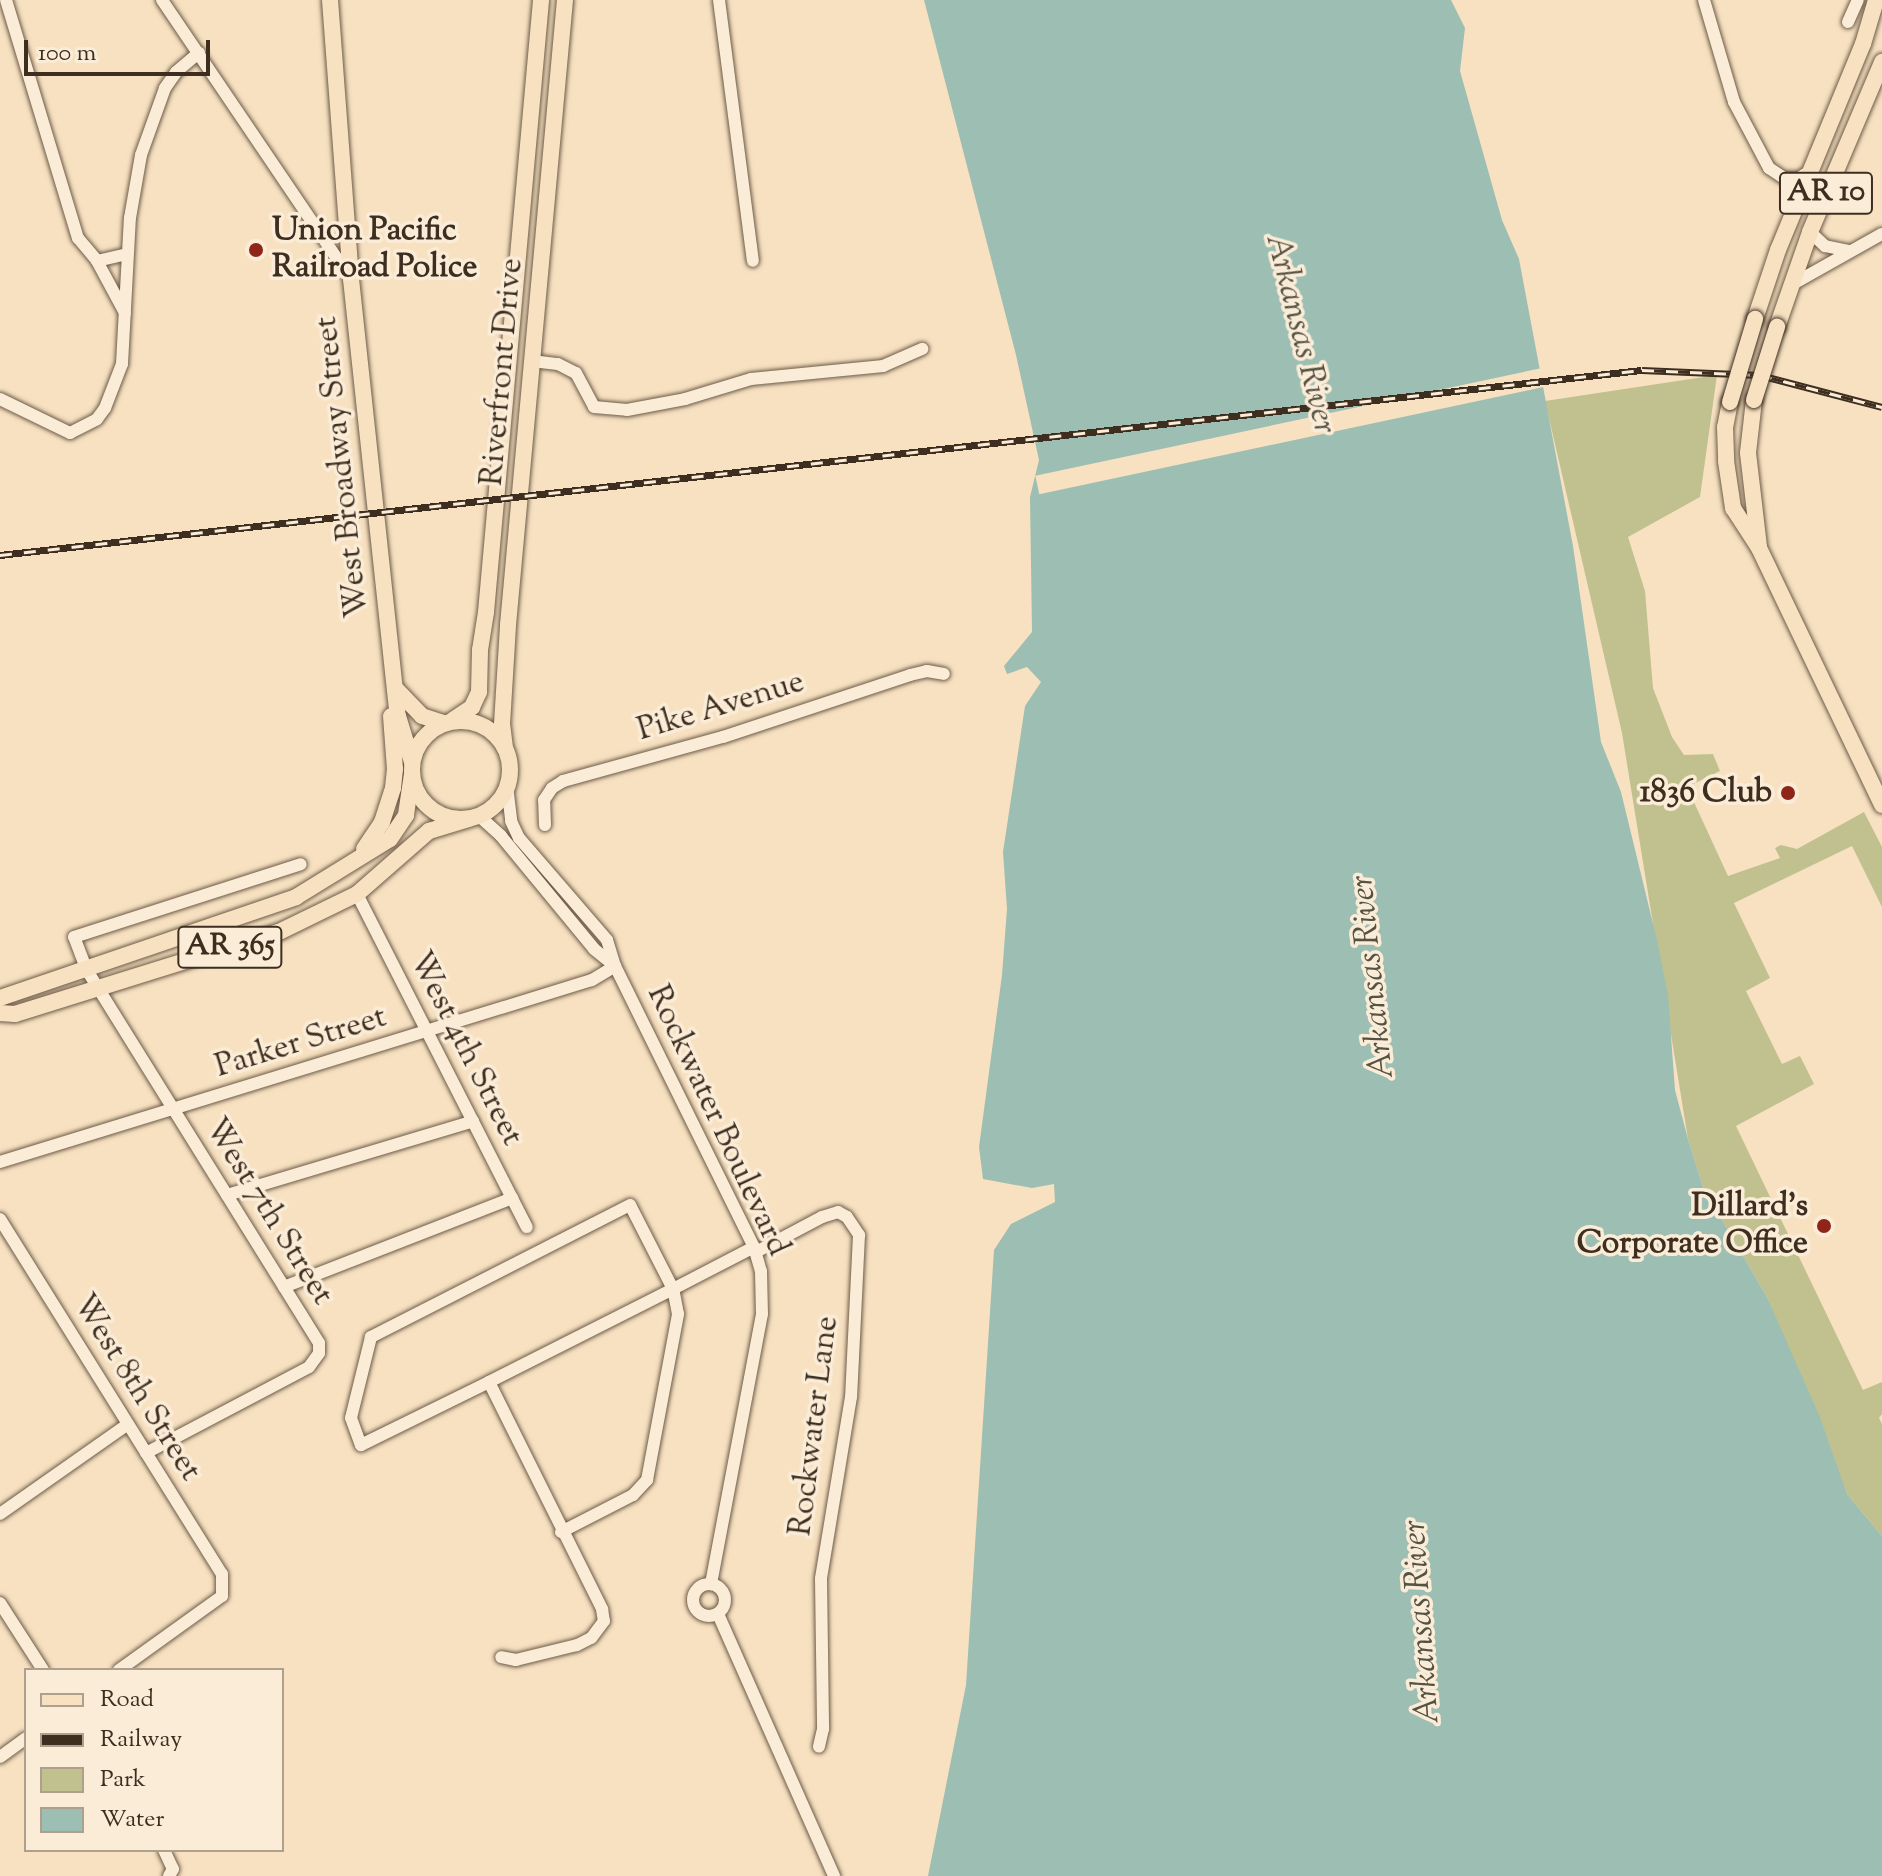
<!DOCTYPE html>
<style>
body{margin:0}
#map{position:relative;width:1882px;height:1876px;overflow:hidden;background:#f7e1c1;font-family:"Sorts Mill Goudy",serif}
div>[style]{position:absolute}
.green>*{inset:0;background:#c1c190}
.water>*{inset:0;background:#9dbeb2}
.pier>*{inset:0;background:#f7e1c1;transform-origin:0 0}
.roads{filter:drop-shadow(0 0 2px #6c5b48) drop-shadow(0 0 2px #6c5b48)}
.minor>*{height:12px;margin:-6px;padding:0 6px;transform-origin:6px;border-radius:6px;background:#faecd7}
.minor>.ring{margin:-6px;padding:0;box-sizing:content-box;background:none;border:12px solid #faecd7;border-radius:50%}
.major>*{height:16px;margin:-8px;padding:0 8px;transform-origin:8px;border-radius:8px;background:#f7e1c1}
.major>.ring{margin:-8px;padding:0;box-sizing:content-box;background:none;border:16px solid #f7e1c1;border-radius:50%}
.rail>*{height:7px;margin-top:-3.5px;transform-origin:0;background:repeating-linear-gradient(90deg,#faecd7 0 12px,#3d2e20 0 24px);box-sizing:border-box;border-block:2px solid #3d2e20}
.bridges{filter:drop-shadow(0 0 2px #3d2e20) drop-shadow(0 0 2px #3d2e20)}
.major-bridge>*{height:16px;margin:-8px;padding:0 8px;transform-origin:8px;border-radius:8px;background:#f7e1c1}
.dots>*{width:22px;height:22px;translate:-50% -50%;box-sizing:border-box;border:4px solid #faecd7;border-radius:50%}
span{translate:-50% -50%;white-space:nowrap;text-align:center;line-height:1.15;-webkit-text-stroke:7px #faecd7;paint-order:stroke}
.shield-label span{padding:2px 6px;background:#faecd7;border:2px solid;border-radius:6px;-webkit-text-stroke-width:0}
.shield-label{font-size:30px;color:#3d2e20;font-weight:700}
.poi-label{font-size:32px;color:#3d2e20;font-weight:700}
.left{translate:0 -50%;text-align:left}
.right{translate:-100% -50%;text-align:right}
.street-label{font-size:32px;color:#3d2e20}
.water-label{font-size:34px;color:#555244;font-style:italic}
.legend{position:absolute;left:24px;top:1668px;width:260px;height:184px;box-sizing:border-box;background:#faecd7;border:2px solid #aea08e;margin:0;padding:10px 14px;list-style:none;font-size:24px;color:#3d2e20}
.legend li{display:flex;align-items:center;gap:16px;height:40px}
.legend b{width:40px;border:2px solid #aea08e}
.scale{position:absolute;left:24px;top:40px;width:186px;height:36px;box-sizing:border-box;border:4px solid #3d2e20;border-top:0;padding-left:10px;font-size:24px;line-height:28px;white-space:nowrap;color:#3d2e20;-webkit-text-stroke:6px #faecd7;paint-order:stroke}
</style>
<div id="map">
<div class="green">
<div style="clip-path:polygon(1717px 375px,1700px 497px,1628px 537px,1645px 591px,1653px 688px,1672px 737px,1684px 755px,1713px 754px,1720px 771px,1687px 787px,1728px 876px,1780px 858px,1775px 848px,1781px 845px,1797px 849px,1864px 812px,1882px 847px,1882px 907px,1852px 846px,1734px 903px,1770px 978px,1746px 991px,1782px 1064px,1800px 1056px,1814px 1084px,1736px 1126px,1863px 1390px,1882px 1382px,1882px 1414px,1879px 1418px,1882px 1424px,1882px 1536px,1847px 1494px,1767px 1297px,1703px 1187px,1688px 1139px,1622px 733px,1545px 401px)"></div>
</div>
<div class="water">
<div style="clip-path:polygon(924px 0,1451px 0,1465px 28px,1460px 71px,1502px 220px,1519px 259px,1573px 546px,1601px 742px,1621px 792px,1657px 940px,1668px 995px,1675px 1090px,1688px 1139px,1703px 1187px,1767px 1297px,1819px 1415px,1847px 1494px,1882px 1536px,1882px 1876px,928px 1876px,966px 1685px,994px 1250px,1011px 1224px,1055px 1202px,1054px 1184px,1032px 1188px,983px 1179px,979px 1147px,1002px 975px,1007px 909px,1003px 852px,1025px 706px,1041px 682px,1027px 667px,1007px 674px,1004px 666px,1032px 632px,1030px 497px,1039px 460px,1016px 355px)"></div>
</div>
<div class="pier">
<div style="left:1542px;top:368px;width:19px;height:518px;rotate:78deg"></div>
</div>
<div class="roads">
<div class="minor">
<div style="left:6px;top:0;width:249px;rotate:73.2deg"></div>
<div style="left:78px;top:238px;width:30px;rotate:50deg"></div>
<div style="left:97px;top:261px;width:59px;rotate:61.7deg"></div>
<div style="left:162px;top:0;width:337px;rotate:55.9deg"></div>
<div style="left:719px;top:0;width:263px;rotate:82.6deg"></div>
<div style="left:1704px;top:0;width:106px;rotate:73.6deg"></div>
<div style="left:1734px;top:102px;width:75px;rotate:62.1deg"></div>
<div style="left:1769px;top:168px;width:18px;rotate:34deg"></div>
<div style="left:1784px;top:178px;width:15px"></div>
<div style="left:1799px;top:178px;width:13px;rotate:-32deg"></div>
<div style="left:1848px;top:22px;width:24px;rotate:-66deg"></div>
<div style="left:1810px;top:232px;width:21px;rotate:43deg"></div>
<div style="left:1825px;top:246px;width:25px;rotate:12deg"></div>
<div style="left:97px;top:261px;width:31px;rotate:-13deg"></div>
<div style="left:1791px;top:285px;width:104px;rotate:-29.3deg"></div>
<div style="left:532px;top:361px;width:26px;rotate:7deg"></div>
<div style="left:558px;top:364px;width:20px;rotate:27deg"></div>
<div style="left:576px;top:373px;width:38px;rotate:62deg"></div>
<div style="left:594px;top:407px;width:33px;rotate:5deg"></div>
<div style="left:627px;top:410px;width:59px;rotate:-10.7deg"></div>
<div style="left:685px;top:399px;width:69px;rotate:-16.9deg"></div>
<div style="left:751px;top:379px;width:133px;rotate:-5.6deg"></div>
<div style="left:883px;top:366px;width:43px;rotate:-23.6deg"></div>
<div style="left:0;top:399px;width:78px;rotate:25.9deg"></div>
<div style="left:70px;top:433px;width:30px;rotate:-27deg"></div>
<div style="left:97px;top:419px;width:14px;rotate:-54deg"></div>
<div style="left:105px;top:408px;width:47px;rotate:-68.9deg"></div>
<div style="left:122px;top:364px;width:146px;rotate:-86.9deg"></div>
<div style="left:130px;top:218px;width:64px;rotate:-80.1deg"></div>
<div style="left:141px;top:155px;width:71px;rotate:-70.3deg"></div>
<div style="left:165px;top:88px;width:19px;rotate:-55deg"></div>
<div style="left:176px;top:72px;width:30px;rotate:-40deg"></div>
<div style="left:507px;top:786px;width:35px;rotate:83deg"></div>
<div style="left:511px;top:821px;width:19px;rotate:65deg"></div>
<div style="left:519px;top:838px;width:135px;rotate:49.2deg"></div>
<div style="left:607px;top:940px;width:27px;rotate:73deg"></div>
<div style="left:615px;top:966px;width:313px;rotate:63.7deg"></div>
<div style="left:754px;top:1247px;width:25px;rotate:74deg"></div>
<div style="left:761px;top:1271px;width:43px;rotate:88.7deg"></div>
<div style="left:762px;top:1314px;width:275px;rotate:100.7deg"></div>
<div style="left:478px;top:815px;width:31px;rotate:42deg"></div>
<div style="left:501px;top:836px;width:146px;rotate:50.5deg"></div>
<div style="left:594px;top:949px;width:27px;rotate:39deg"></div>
<div style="left:545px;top:825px;width:25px;rotate:-92deg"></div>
<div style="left:544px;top:800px;width:14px;rotate:-56deg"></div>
<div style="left:552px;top:788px;width:13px;rotate:-32deg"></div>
<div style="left:563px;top:781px;width:166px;rotate:-15.4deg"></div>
<div style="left:723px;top:737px;width:197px;rotate:-18.3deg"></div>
<div style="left:910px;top:675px;width:17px;rotate:-13deg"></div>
<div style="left:927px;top:671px;width:17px;rotate:10deg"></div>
<div style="left:357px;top:894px;width:374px;rotate:63deg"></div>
<div style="left:0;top:1162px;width:619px;rotate:-17.09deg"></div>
<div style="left:592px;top:980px;width:27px;rotate:-31deg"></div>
<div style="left:227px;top:1195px;width:257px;rotate:-16.7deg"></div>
<div style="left:0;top:1219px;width:419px;rotate:58deg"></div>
<div style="left:222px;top:1574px;width:22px;rotate:90deg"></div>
<div style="left:222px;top:1596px;width:127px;rotate:144.3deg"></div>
<div style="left:756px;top:1252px;width:75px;rotate:-27.9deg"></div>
<div style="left:822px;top:1217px;width:17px;rotate:-17deg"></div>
<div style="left:838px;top:1212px;width:10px;rotate:29deg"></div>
<div style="left:847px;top:1217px;width:22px;rotate:56deg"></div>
<div style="left:859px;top:1235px;width:162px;rotate:92.8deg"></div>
<div style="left:851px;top:1397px;width:184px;rotate:99.4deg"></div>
<div style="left:821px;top:1579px;width:150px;rotate:89.2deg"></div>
<div style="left:823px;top:1729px;width:18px;rotate:103deg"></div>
<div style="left:284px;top:1287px;width:245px;rotate:-21.3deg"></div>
<div style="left:489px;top:1382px;width:254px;rotate:63.5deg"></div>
<div style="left:602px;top:1609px;width:12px;rotate:81deg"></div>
<div style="left:604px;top:1621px;width:21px;rotate:127deg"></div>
<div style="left:591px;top:1638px;width:16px;rotate:153deg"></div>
<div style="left:577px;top:1645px;width:63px;rotate:166.2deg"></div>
<div style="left:516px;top:1660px;width:15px;rotate:-169deg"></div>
<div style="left:146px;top:1453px;width:184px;rotate:-27.8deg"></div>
<div style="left:309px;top:1367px;width:17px;rotate:-54deg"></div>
<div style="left:319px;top:1353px;width:10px;rotate:-90deg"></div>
<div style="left:319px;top:1343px;width:441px;rotate:-121.9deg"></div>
<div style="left:86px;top:968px;width:33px;rotate:-111deg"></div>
<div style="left:74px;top:937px;width:238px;rotate:-17.8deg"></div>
<div style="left:0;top:1514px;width:156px;rotate:-35.1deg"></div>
<div style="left:561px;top:1532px;width:81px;rotate:-27.2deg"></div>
<div style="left:633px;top:1495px;width:21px;rotate:-47deg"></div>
<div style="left:647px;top:1480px;width:169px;rotate:-79.4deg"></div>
<div style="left:678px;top:1314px;width:25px;rotate:-101deg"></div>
<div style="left:673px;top:1289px;width:94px;rotate:-117.1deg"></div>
<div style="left:630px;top:1205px;width:291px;rotate:153deg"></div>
<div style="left:371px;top:1337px;width:83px;rotate:103.9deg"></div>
<div style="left:351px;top:1418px;width:29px;rotate:70deg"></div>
<div style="left:361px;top:1445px;width:143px;rotate:-26.2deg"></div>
<div style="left:489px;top:1382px;width:206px;rotate:-26.8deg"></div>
<div style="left:673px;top:1289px;width:91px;rotate:-27.4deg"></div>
<div class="ring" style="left:693px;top:1584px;width:20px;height:20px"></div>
<div style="left:0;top:1603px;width:80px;rotate:57.3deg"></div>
<div style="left:718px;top:1614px;width:287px;rotate:66.1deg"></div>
<div style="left:0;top:1757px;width:32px;rotate:-36deg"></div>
<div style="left:164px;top:1850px;width:21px;rotate:65deg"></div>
<div style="left:173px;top:1869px;width:8px;rotate:120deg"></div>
</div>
<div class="major">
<div style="left:330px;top:0;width:280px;rotate:85.7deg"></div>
<div style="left:351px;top:279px;width:440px;rotate:83.9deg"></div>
<div style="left:398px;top:716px;width:48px;rotate:73.1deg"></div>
<div style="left:1755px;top:319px;width:73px;rotate:-71.6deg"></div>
<div style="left:1778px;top:250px;width:223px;rotate:-67.6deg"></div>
<div style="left:1863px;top:44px;width:46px;rotate:-73.5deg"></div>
<div style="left:1777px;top:327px;width:101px;rotate:-70.8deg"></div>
<div style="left:1810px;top:232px;width:185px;rotate:-67deg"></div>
<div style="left:1754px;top:400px;width:53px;rotate:96.5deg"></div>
<div style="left:1748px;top:453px;width:95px;rotate:83.3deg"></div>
<div style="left:1730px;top:402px;width:25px;rotate:101deg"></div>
<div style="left:1725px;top:427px;width:34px;rotate:88deg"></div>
<div style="left:1726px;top:461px;width:48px;rotate:81.5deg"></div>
<div style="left:1733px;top:508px;width:48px;rotate:57deg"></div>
<div style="left:1759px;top:548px;width:285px;rotate:64.4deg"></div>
<div style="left:395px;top:688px;width:39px;rotate:46deg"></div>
<div style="left:422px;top:716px;width:22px;rotate:18deg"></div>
<div style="left:453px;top:720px;width:23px;rotate:-34deg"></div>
<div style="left:472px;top:707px;width:17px;rotate:-65deg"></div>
<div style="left:479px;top:692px;width:42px;rotate:-88.6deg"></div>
<div style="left:480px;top:650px;width:38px;rotate:-81deg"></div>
<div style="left:486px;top:612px;width:614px;rotate:-84.86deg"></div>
<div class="ring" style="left:412px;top:721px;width:82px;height:82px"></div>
<div style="left:505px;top:748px;width:24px;rotate:-97deg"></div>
<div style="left:502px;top:724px;width:99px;rotate:-86.5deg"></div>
<div style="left:508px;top:625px;width:628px;rotate:-84.79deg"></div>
<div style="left:364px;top:849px;width:32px;rotate:-56deg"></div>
<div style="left:382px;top:822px;width:36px;rotate:-72deg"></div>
<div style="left:393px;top:788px;width:19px;rotate:-84deg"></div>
<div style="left:395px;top:769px;width:53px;rotate:-94.3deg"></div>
<div style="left:0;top:998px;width:313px;rotate:-18.8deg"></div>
<div style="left:296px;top:897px;width:110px;rotate:-31.7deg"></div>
<div style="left:390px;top:839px;width:29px;rotate:-56deg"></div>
<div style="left:406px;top:815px;width:41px;rotate:-81.7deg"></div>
<div style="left:0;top:1013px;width:15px;rotate:4deg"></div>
<div style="left:15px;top:1014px;width:276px;rotate:-17.3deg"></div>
<div style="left:279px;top:932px;width:87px;rotate:-26deg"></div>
<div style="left:357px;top:894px;width:96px;rotate:-41.2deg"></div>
<div style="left:429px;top:831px;width:42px;rotate:-16.7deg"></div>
</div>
</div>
<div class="rail">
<div style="left:0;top:555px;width:1652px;rotate:-6.43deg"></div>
<div style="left:1642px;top:370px;width:118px;rotate:2.4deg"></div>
<div style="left:1760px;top:375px;width:126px;rotate:14.7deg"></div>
</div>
<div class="bridges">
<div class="major-bridge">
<div style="left:1754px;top:400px;width:77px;rotate:-72.5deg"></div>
<div style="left:1730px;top:402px;width:87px;rotate:-73.2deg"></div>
</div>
</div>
<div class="dots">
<div style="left:256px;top:250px;background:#8f2418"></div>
<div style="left:1788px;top:793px;background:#8f2418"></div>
<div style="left:1824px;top:1226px;background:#8f2418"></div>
</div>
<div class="shield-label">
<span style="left:1826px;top:193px">AR 10</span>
<span style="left:230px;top:947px">AR 365</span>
</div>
<div class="poi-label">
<span class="left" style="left:272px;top:250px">Union Pacific<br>Railroad Police</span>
<span class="right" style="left:1772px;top:793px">1836 Club</span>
<span class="right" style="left:1808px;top:1226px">Dillard's<br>Corporate Office</span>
</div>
<div class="street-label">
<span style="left:503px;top:372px;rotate:-85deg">Riverfront Drive</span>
<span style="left:343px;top:467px;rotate:-96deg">West Broadway Street</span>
<span style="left:721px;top:707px;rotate:-17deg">Pike Avenue</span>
<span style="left:301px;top:1043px;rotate:-17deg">Parker Street</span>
<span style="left:465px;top:1049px;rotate:63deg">West 4th Street</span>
<span style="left:717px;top:1121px;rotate:65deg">Rockwater Boulevard</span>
<span style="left:268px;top:1212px;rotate:58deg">West 7th Street</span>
<span style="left:136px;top:1388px;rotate:58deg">West 8th Street</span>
<span style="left:815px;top:1426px;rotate:-83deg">Rockwater Lane</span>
</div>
<div class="water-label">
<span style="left:1300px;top:334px;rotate:76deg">Arkansas River</span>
<span style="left:1373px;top:977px;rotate:-96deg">Arkansas River</span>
<span style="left:1422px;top:1622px;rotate:-94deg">Arkansas River</span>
</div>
<ul class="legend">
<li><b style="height:10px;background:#f7e1c1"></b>Road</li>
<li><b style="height:10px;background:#3d2e20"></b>Railway</li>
<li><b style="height:22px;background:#c1c190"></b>Park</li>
<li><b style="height:22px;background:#9dbeb2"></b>Water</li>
</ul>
<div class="scale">100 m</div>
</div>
